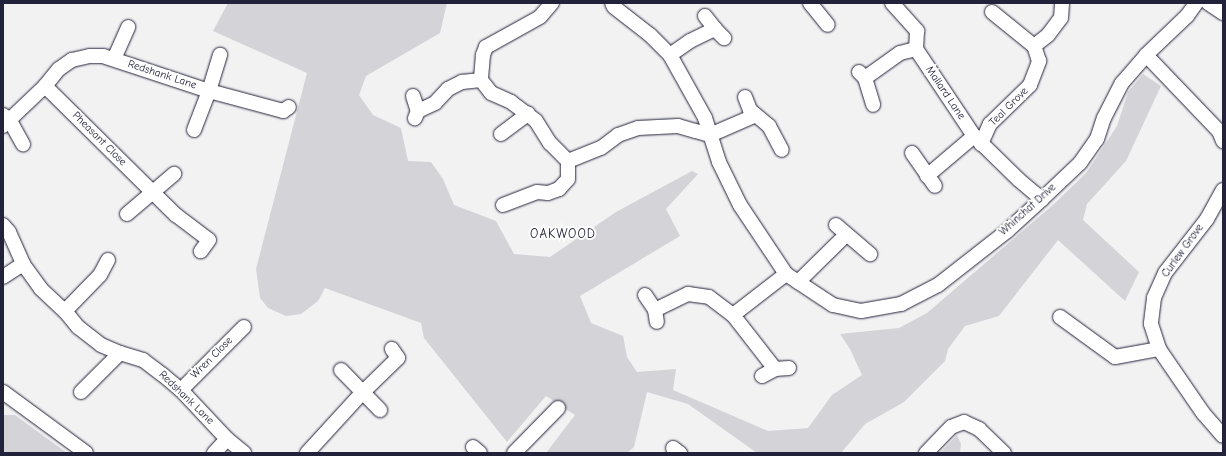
<!DOCTYPE html>
<style>
body{margin:0}
#map{position:relative;width:1226px;height:456px;overflow:hidden;background:#f2f2f3;font-family:"Comic Neue",sans-serif}
div>[style]{position:absolute}
.green>*{inset:0;background:#d3d3d8}
.roads{filter:drop-shadow(0 0 1px #22223b) drop-shadow(0 0 1px #22223b)}
.minor>*{height:14px;margin:-7px;padding:0 7px;transform-origin:7px;border-radius:7px;background:#fff}
span{translate:-50% -50%;white-space:nowrap;text-align:center;line-height:1.15;-webkit-text-stroke:4px #fff;paint-order:stroke}
.street-label{font-size:11px;color:#22223b}
.quarter-label{font-size:13px;color:#22223b;letter-spacing:1px}
.frame{position:absolute;inset:0;border:4px solid #22223b;pointer-events:none}
</style>
<div id="map">
<div class="green">
<div style="clip-path:polygon(228px 3px,447px 3px,440px 33px,366px 76px,359px 95px,373px 115px,401px 128px,408px 161px,431px 162px,443px 179px,454px 205px,496px 221px,514px 254px,550px 257px,616px 212px,692px 171px,698px 174px,666px 209px,680px 236px,580px 296px,591px 323px,623px 336px,627px 357px,637px 372px,676px 369px,673px 390px,768px 431px,808px 428px,832px 395px,862px 375px,850px 349px,840px 334px,899px 328px,927px 313px,1054px 204px,1086px 173px,1117px 126px,1128px 92px,1143px 74px,1161px 86px,1126px 161px,1087px 204px,1083px 220px,1139px 272px,1125px 301px,1058px 240px,999px 316px,965px 326px,948px 349px,945px 361px,904px 402px,865px 424px,841px 453px,757px 453px,688px 404px,647px 392px,634px 447px,627px 453px,546px 453px,575px 415px,546px 396px,507px 442px,424px 338px,421px 323px,325px 288px,318px 301px,301px 314px,286px 316px,268px 308px,260px 298px,256px 269px,307px 73px,213px 31px)"></div>
<div style="clip-path:polygon(3px 415px,15px 415px,67px 453px,3px 453px)"></div>
<div style="clip-path:polygon(957px 435px,961px 444px,960px 453px,940px 453px)"></div>
</div>
<div class="roads">
<div class="minor">
<div style="left:552px;top:3px;width:18px;rotate:131deg"></div>
<div style="left:540px;top:17px;width:62px;rotate:150.9deg"></div>
<div style="left:486px;top:47px;width:9px;rotate:111deg"></div>
<div style="left:483px;top:55px;width:25px;rotate:95deg"></div>
<div style="left:481px;top:80px;width:16px;rotate:52deg"></div>
<div style="left:491px;top:93px;width:22px;rotate:24deg"></div>
<div style="left:511px;top:102px;width:31px;rotate:37deg"></div>
<div style="left:536px;top:121px;width:26px;rotate:58deg"></div>
<div style="left:550px;top:143px;width:25px;rotate:45deg"></div>
<div style="left:612px;top:3px;width:4px;rotate:63deg"></div>
<div style="left:614px;top:7px;width:46px;rotate:37.9deg"></div>
<div style="left:650px;top:35px;width:28px;rotate:45deg"></div>
<div style="left:670px;top:55px;width:72px;rotate:60.9deg"></div>
<div style="left:705px;top:118px;width:46px;rotate:72.3deg"></div>
<div style="left:719px;top:162px;width:48px;rotate:64deg"></div>
<div style="left:740px;top:205px;width:83px;rotate:56.3deg"></div>
<div style="left:786px;top:274px;width:56px;rotate:33.4deg"></div>
<div style="left:833px;top:305px;width:29px;rotate:12deg"></div>
<div style="left:861px;top:311px;width:41px;rotate:-9.9deg"></div>
<div style="left:901px;top:304px;width:42px;rotate:-27.2deg"></div>
<div style="left:938px;top:285px;width:88px;rotate:-38deg"></div>
<div style="left:1007px;top:231px;width:47px;rotate:-42.4deg"></div>
<div style="left:1042px;top:199px;width:52px;rotate:-43.5deg"></div>
<div style="left:1080px;top:163px;width:29px;rotate:-55deg"></div>
<div style="left:1097px;top:139px;width:22px;rotate:-72deg"></div>
<div style="left:1104px;top:118px;width:39px;rotate:-63deg"></div>
<div style="left:1122px;top:83px;width:37px;rotate:-49deg"></div>
<div style="left:1146px;top:55px;width:57px;rotate:-43.6deg"></div>
<div style="left:1187px;top:16px;width:16px;rotate:-55deg"></div>
<div style="left:810px;top:3px;width:28px;rotate:51deg"></div>
<div style="left:892px;top:3px;width:38px;rotate:48deg"></div>
<div style="left:917px;top:31px;width:18px;rotate:93deg"></div>
<div style="left:916px;top:49px;width:105px;rotate:56.3deg"></div>
<div style="left:974px;top:136px;width:63px;rotate:44.4deg"></div>
<div style="left:1019px;top:180px;width:30px;rotate:40deg"></div>
<div style="left:1208px;top:3px;width:18px;rotate:34deg"></div>
<div style="left:992px;top:12px;width:54px;rotate:39deg"></div>
<div style="left:705px;top:16px;width:16px;rotate:52deg"></div>
<div style="left:715px;top:29px;width:13px;rotate:45deg"></div>
<div style="left:670px;top:55px;width:24px;rotate:-35deg"></div>
<div style="left:690px;top:41px;width:28px;rotate:-26deg"></div>
<div style="left:1146px;top:55px;width:105px;rotate:46.2deg"></div>
<div style="left:1219px;top:131px;width:11px;rotate:68deg"></div>
<div style="left:114px;top:59px;width:35px;rotate:-66deg"></div>
<div style="left:859px;top:72px;width:8px;rotate:45deg"></div>
<div style="left:865px;top:78px;width:28px;rotate:73deg"></div>
<div style="left:865px;top:78px;width:43px;rotate:-35.5deg"></div>
<div style="left:900px;top:53px;width:16px;rotate:-14deg"></div>
<div style="left:45px;top:86px;width:184px;rotate:44.6deg"></div>
<div style="left:176px;top:215px;width:41px;rotate:37.1deg"></div>
<div style="left:209px;top:240px;width:14px;rotate:126deg"></div>
<div style="left:413px;top:96px;width:16px;rotate:72deg"></div>
<div style="left:418px;top:111px;width:8px;rotate:113deg"></div>
<div style="left:745px;top:97px;width:14px;rotate:69deg"></div>
<div style="left:750px;top:110px;width:25px;rotate:40deg"></div>
<div style="left:769px;top:126px;width:27px;rotate:62deg"></div>
<div style="left:418px;top:111px;width:19px;rotate:-25deg"></div>
<div style="left:435px;top:103px;width:19px;rotate:-47deg"></div>
<div style="left:448px;top:89px;width:16px;rotate:-27deg"></div>
<div style="left:462px;top:82px;width:19px;rotate:-6deg"></div>
<div style="left:3px;top:115px;width:7px;rotate:34deg"></div>
<div style="left:9px;top:119px;width:29px;rotate:61deg"></div>
<div style="left:3px;top:126px;width:58px;rotate:-43.6deg"></div>
<div style="left:45px;top:86px;width:22px;rotate:-51deg"></div>
<div style="left:59px;top:69px;width:16px;rotate:-35deg"></div>
<div style="left:72px;top:60px;width:18px;rotate:-13deg"></div>
<div style="left:90px;top:56px;width:13px"></div>
<div style="left:103px;top:56px;width:112px;rotate:18.3deg"></div>
<div style="left:209px;top:91px;width:77px;rotate:15.1deg"></div>
<div style="left:283px;top:111px;width:7px;rotate:-34deg"></div>
<div style="left:194px;top:130px;width:42px;rotate:-69deg"></div>
<div style="left:209px;top:91px;width:38px;rotate:-73deg"></div>
<div style="left:501px;top:134px;width:34px;rotate:-37deg"></div>
<div style="left:981px;top:144px;width:22px;rotate:-66deg"></div>
<div style="left:990px;top:124px;width:56px;rotate:-44.3deg"></div>
<div style="left:1030px;top:85px;width:26px;rotate:-69deg"></div>
<div style="left:1039px;top:61px;width:16px;rotate:-108deg"></div>
<div style="left:1034px;top:46px;width:18px;rotate:-38deg"></div>
<div style="left:1048px;top:35px;width:21px;rotate:-53deg"></div>
<div style="left:1061px;top:18px;width:15px;rotate:-86deg"></div>
<div style="left:912px;top:153px;width:40px;rotate:55.1deg"></div>
<div style="left:927px;top:176px;width:62px;rotate:-40.4deg"></div>
<div style="left:1223px;top:190px;width:33px;rotate:119deg"></div>
<div style="left:1207px;top:219px;width:68px;rotate:127.9deg"></div>
<div style="left:1165px;top:273px;width:27px;rotate:114deg"></div>
<div style="left:1154px;top:298px;width:26px;rotate:97deg"></div>
<div style="left:1151px;top:324px;width:26px;rotate:72deg"></div>
<div style="left:1159px;top:349px;width:78px;rotate:55.5deg"></div>
<div style="left:1203px;top:413px;width:30px;rotate:49deg"></div>
<div style="left:503px;top:205px;width:36px;rotate:-21deg"></div>
<div style="left:537px;top:192px;width:11px;rotate:5deg"></div>
<div style="left:548px;top:193px;width:12px;rotate:-20deg"></div>
<div style="left:559px;top:189px;width:13px;rotate:-48deg"></div>
<div style="left:568px;top:179px;width:18px;rotate:-90deg"></div>
<div style="left:568px;top:161px;width:35px;rotate:-22deg"></div>
<div style="left:601px;top:148px;width:21px;rotate:-37deg"></div>
<div style="left:618px;top:135px;width:21px;rotate:-19deg"></div>
<div style="left:638px;top:128px;width:40px;rotate:-2.9deg"></div>
<div style="left:678px;top:126px;width:33px;rotate:16deg"></div>
<div style="left:710px;top:135px;width:50px;rotate:-23.5deg"></div>
<div style="left:127px;top:214px;width:62px;rotate:-40.4deg"></div>
<div style="left:3px;top:225px;width:9px;rotate:49deg"></div>
<div style="left:9px;top:232px;width:35px;rotate:66deg"></div>
<div style="left:23px;top:264px;width:31px;rotate:54deg"></div>
<div style="left:41px;top:289px;width:33px;rotate:43deg"></div>
<div style="left:65px;top:311px;width:21px;rotate:51deg"></div>
<div style="left:78px;top:327px;width:29px;rotate:38deg"></div>
<div style="left:101px;top:345px;width:21px;rotate:23deg"></div>
<div style="left:120px;top:353px;width:24px;rotate:17deg"></div>
<div style="left:143px;top:360px;width:25px;rotate:37deg"></div>
<div style="left:163px;top:375px;width:23px;rotate:40deg"></div>
<div style="left:181px;top:390px;width:67px;rotate:46.8deg"></div>
<div style="left:227px;top:439px;width:22px;rotate:39deg"></div>
<div style="left:836px;top:225px;width:45px;rotate:40.5deg"></div>
<div style="left:3px;top:277px;width:24px;rotate:-33deg"></div>
<div style="left:798px;top:282px;width:67px;rotate:-44.4deg"></div>
<div style="left:645px;top:295px;width:18px;rotate:56deg"></div>
<div style="left:655px;top:310px;width:12px;rotate:81deg"></div>
<div style="left:655px;top:310px;width:37px;rotate:-26deg"></div>
<div style="left:688px;top:294px;width:21px;rotate:8deg"></div>
<div style="left:709px;top:297px;width:30px;rotate:37deg"></div>
<div style="left:733px;top:315px;width:68px;rotate:52.1deg"></div>
<div style="left:65px;top:311px;width:50px;rotate:-45.8deg"></div>
<div style="left:100px;top:275px;width:17px;rotate:-62deg"></div>
<div style="left:733px;top:315px;width:67px;rotate:-37.7deg"></div>
<div style="left:1060px;top:317px;width:68px;rotate:36deg"></div>
<div style="left:1115px;top:357px;width:45px;rotate:-10.3deg"></div>
<div style="left:341px;top:370px;width:56px;rotate:45.7deg"></div>
<div style="left:762px;top:376px;width:15px;rotate:-28deg"></div>
<div style="left:775px;top:369px;width:14px;rotate:-4deg"></div>
<div style="left:181px;top:390px;width:89px;rotate:-45deg"></div>
<div style="left:3px;top:392px;width:103px;rotate:36.3deg"></div>
<div style="left:81px;top:392px;width:55px;rotate:-45deg"></div>
<div style="left:473px;top:447px;width:9px;rotate:41deg"></div>
<div style="left:673px;top:448px;width:9px;rotate:36deg"></div>
<div style="left:214px;top:453px;width:19px;rotate:-47deg"></div>
<div style="left:307px;top:453px;width:81px;rotate:-47.5deg"></div>
<div style="left:362px;top:393px;width:50px;rotate:-44.2deg"></div>
<div style="left:398px;top:358px;width:11px;rotate:-124deg"></div>
<div style="left:514px;top:453px;width:63px;rotate:-45.6deg"></div>
<div style="left:926px;top:453px;width:36px;rotate:-46deg"></div>
<div style="left:951px;top:427px;width:14px;rotate:-21deg"></div>
<div style="left:964px;top:422px;width:17px;rotate:25deg"></div>
<div style="left:979px;top:429px;width:35px;rotate:44deg"></div>
</div>
</div>
<div class="street-label">
<span style="left:162px;top:75px;rotate:18deg">Redshank Lane</span>
<span style="left:945px;top:93px;rotate:56deg">Mallard Lane</span>
<span style="left:1009px;top:107px;rotate:-45deg">Teal Grove</span>
<span style="left:99px;top:139px;rotate:45deg">Pheasant Close</span>
<span style="left:1028px;top:210px;rotate:-42deg">Whinchat Drive</span>
<span style="left:1183px;top:251px;rotate:-54deg">Curlew Grove</span>
<span style="left:212px;top:358px;rotate:-45deg">Wren Close</span>
<span style="left:186px;top:398px;rotate:44deg">Redshank Lane</span>
</div>
<div class="quarter-label">
<span style="left:563px;top:234px">OAKWOOD</span>
</div>
<div class="frame"></div>
</div>
